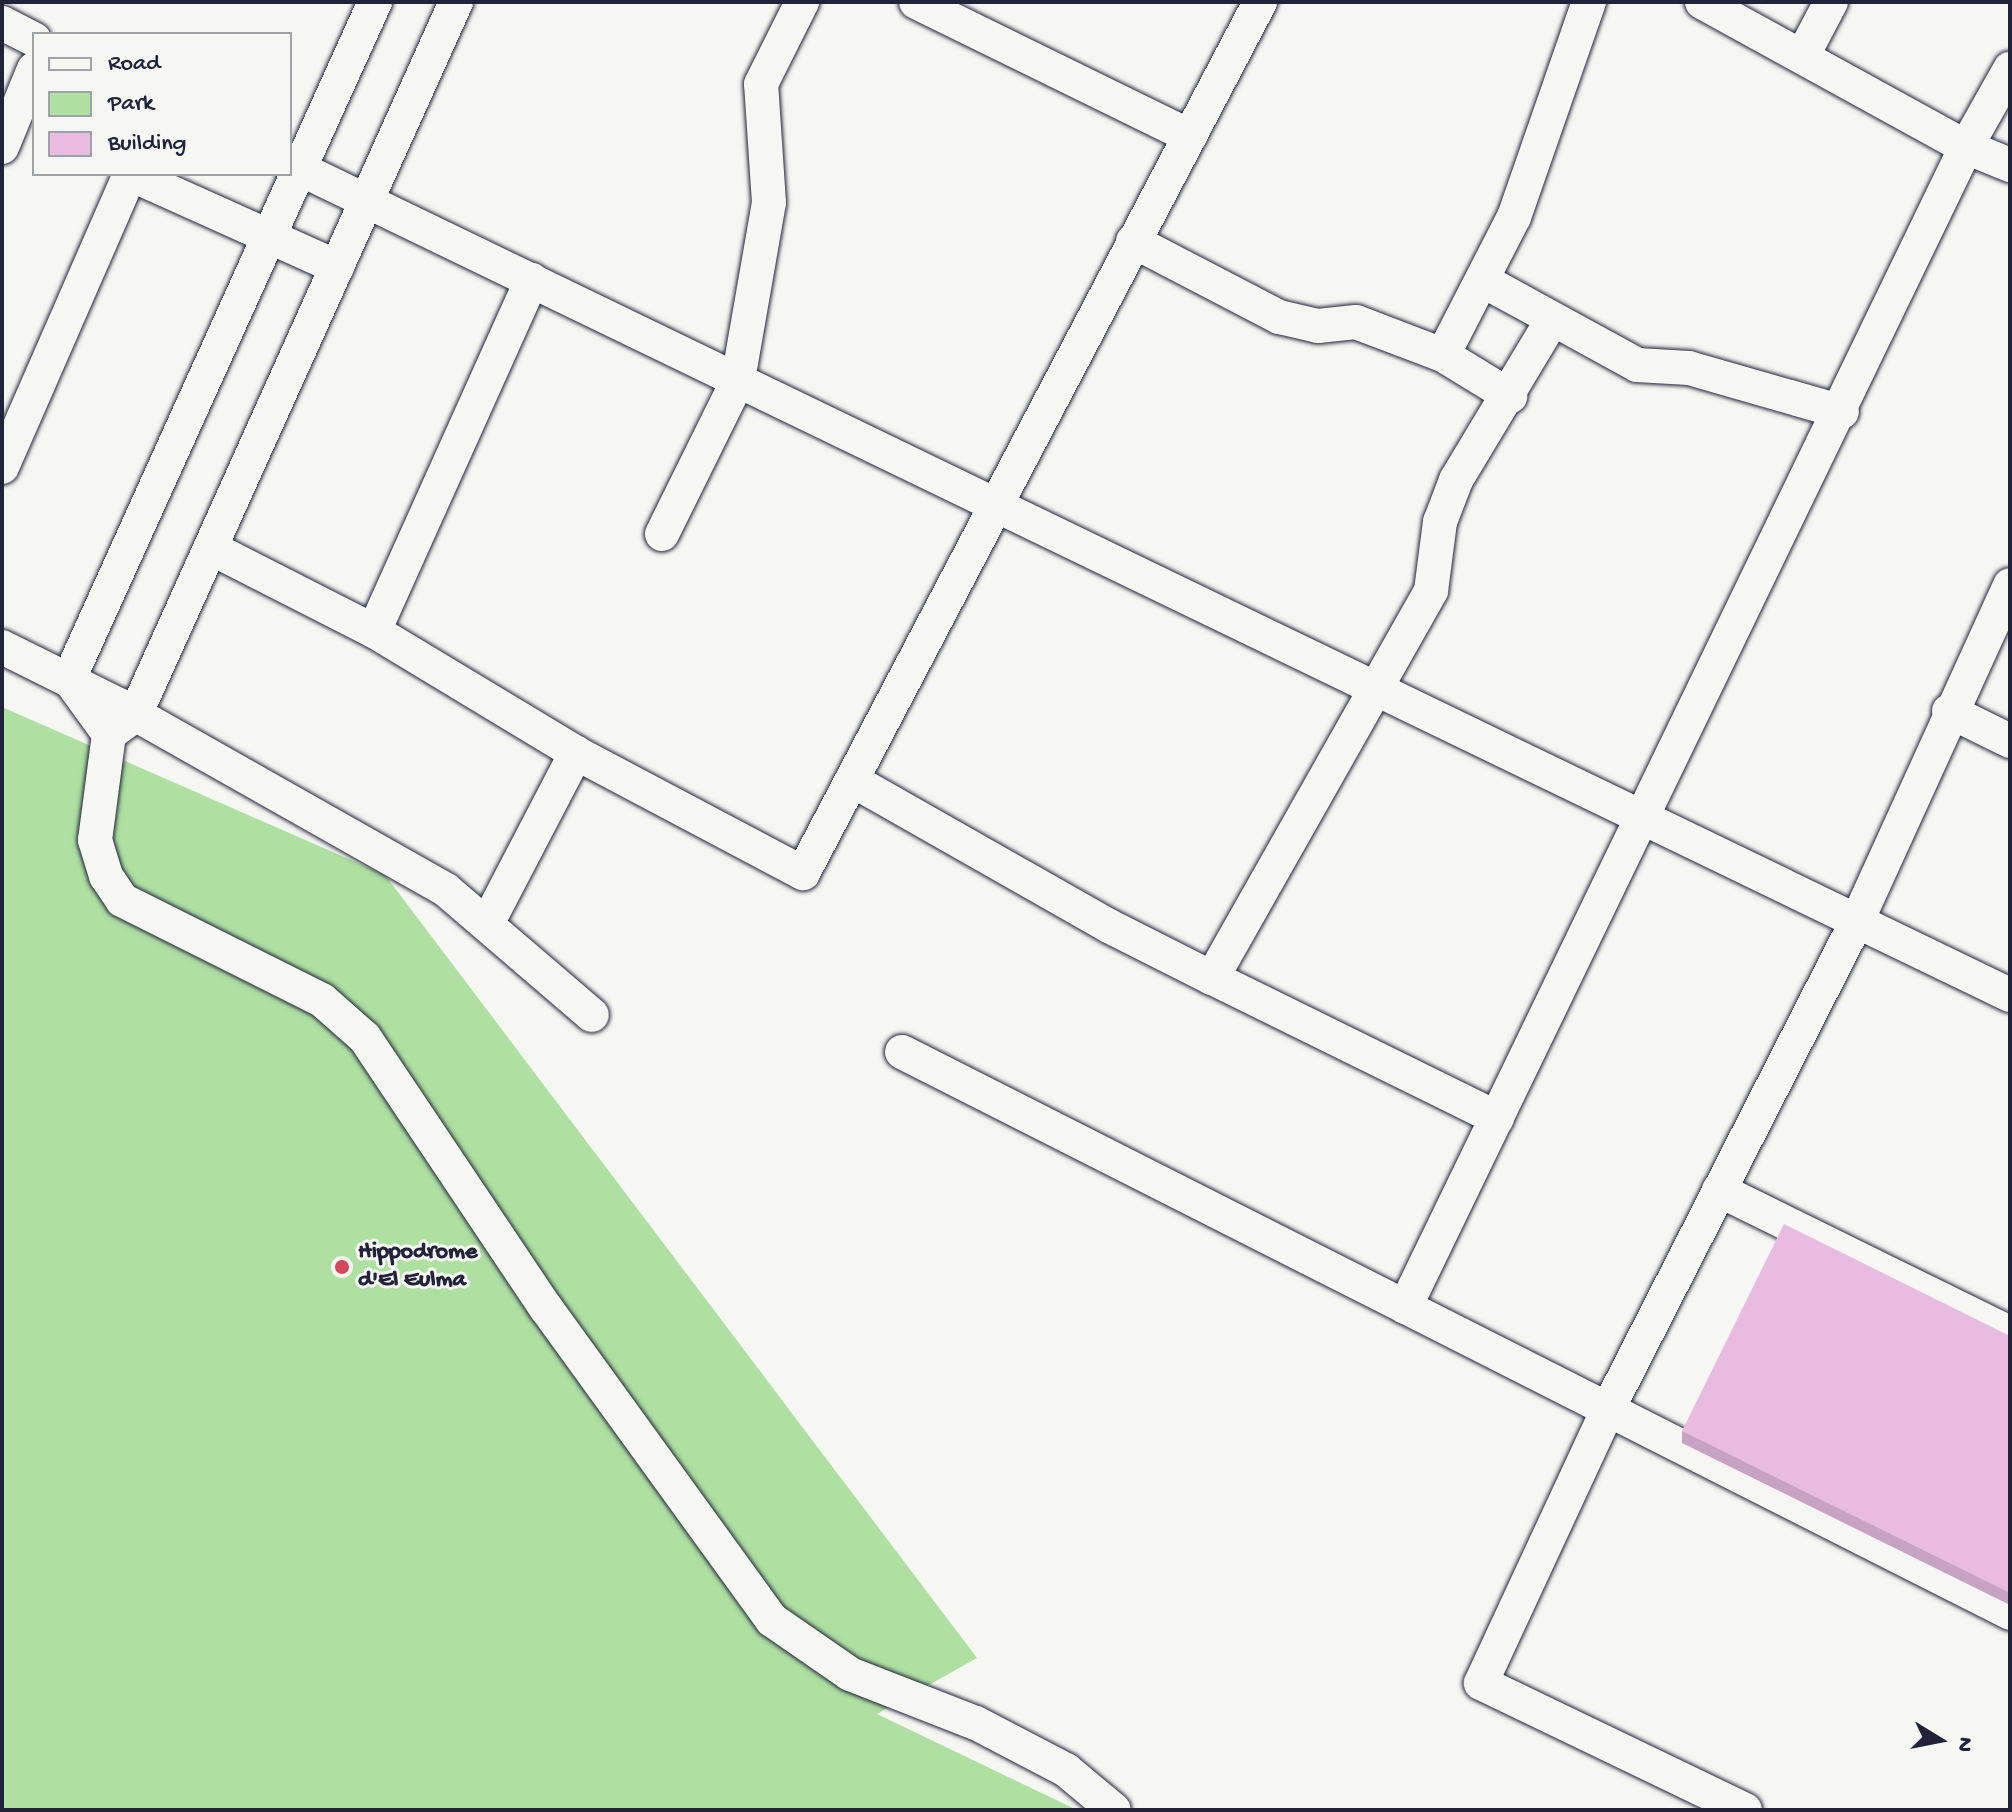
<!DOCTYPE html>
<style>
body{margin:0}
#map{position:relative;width:2012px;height:1812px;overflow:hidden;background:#f6f6f2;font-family:"Gochi Hand",sans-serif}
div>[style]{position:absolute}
.green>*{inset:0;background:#ade0a1}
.roads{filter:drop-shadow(0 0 2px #22223b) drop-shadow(0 0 2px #22223b)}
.minor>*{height:34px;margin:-17px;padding:0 17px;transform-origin:17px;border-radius:17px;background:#f6f6f2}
.wall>*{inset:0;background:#c8a2c2}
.building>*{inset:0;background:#e8bce1}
.dots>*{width:22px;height:22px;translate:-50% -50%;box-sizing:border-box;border:4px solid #f6f6f2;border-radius:50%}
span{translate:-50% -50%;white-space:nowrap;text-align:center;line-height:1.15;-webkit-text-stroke:6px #f6f6f2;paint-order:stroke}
.poi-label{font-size:24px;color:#22223b;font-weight:700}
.left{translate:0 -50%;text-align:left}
.frame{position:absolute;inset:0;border:4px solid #22223b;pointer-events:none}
.legend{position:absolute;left:32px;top:32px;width:260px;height:144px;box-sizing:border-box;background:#f6f6f2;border:2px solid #a1a1a9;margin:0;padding:10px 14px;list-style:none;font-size:24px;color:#22223b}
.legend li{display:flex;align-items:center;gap:16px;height:40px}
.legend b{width:40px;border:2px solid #a1a1a9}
.north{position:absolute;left:1900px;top:1700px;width:80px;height:80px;-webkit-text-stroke:6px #f6f6f2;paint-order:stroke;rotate:100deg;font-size:22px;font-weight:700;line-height:32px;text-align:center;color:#22223b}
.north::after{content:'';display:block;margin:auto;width:28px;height:36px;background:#22223b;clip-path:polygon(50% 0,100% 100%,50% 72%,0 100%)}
</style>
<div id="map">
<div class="green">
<div style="clip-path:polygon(2px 707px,385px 875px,977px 1658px,877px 1714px,1077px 1810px,2px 1810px)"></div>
</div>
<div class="roads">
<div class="minor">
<div style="left:916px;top:2px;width:305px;rotate:26.1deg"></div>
<div style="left:1702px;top:2px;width:301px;rotate:28.8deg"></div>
<div style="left:1966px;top:147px;width:48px;rotate:22.2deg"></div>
<div style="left:2px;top:23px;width:36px;rotate:27deg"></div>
<div style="left:1803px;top:55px;width:60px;rotate:-62.2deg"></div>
<div style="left:2px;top:147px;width:84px;rotate:-67.7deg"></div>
<div style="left:290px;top:164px;width:1910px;rotate:25.79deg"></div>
<div style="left:1133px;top:241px;width:165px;rotate:27.5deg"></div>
<div style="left:1279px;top:317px;width:40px;rotate:13deg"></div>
<div style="left:1318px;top:326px;width:38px;rotate:-6deg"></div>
<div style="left:1356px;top:322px;width:93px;rotate:20.8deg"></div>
<div style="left:1443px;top:355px;width:79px;rotate:31.5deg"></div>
<div style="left:1482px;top:280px;width:177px;rotate:28.7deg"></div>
<div style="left:1637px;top:365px;width:52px;rotate:3.3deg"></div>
<div style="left:1689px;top:368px;width:159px;rotate:16deg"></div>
<div style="left:1443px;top:355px;width:155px;rotate:-62.8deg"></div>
<div style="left:1514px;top:217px;width:228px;rotate:-70.8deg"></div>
<div style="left:2px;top:467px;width:320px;rotate:-66.4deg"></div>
<div style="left:130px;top:174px;width:227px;rotate:24.2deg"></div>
<div style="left:662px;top:534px;width:172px;rotate:-63.7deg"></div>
<div style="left:738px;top:380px;width:180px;rotate:-80.1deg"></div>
<div style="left:769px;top:203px;width:119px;rotate:-93.8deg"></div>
<div style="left:761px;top:84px;width:92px;rotate:-63.4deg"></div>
<div style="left:211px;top:548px;width:183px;rotate:27deg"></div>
<div style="left:374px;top:631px;width:236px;rotate:31.1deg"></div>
<div style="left:374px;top:631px;width:385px;rotate:-65.8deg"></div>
<div style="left:2px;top:647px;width:133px;rotate:26.4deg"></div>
<div style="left:121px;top:706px;width:373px;rotate:29.5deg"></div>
<div style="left:446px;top:890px;width:192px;rotate:40.6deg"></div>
<div style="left:69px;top:679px;width:68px;rotate:54deg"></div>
<div style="left:109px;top:734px;width:107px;rotate:97.5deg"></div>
<div style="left:95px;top:840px;width:38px;rotate:73deg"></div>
<div style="left:106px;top:876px;width:29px;rotate:56deg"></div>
<div style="left:122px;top:900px;width:224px;rotate:26.6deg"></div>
<div style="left:322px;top:1000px;width:57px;rotate:41.5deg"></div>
<div style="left:365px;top:1038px;width:325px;rotate:56.2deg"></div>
<div style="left:546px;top:1308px;width:385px;rotate:54.1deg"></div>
<div style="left:772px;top:1620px;width:95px;rotate:34.7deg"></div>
<div style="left:850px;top:1674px;width:135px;rotate:21.3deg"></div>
<div style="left:976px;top:1723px;width:102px;rotate:27.6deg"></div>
<div style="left:1066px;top:1770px;width:62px;rotate:39.8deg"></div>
<div style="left:69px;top:679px;width:743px;rotate:-65.68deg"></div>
<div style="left:1949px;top:711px;width:68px;rotate:26.2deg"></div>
<div style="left:109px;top:734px;width:32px;rotate:-36deg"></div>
<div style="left:135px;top:715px;width:782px;rotate:-65.76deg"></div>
<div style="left:852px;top:780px;width:296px;rotate:29.6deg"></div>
<div style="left:1109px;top:926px;width:115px;rotate:26.8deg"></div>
<div style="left:488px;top:922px;width:191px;rotate:-62.5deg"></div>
<div style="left:576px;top:753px;width:257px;rotate:27.9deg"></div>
<div style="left:803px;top:873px;width:984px;rotate:-62.31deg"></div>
<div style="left:902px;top:1052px;width:1242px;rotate:26.85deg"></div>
<div style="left:1497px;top:1118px;width:318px;rotate:-153.8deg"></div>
<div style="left:1212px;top:978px;width:445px;rotate:-60.5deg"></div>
<div style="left:1431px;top:591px;width:70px;rotate:-82.6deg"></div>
<div style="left:1440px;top:522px;width:45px;rotate:-69.1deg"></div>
<div style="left:1456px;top:480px;width:187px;rotate:-59deg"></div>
<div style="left:1719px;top:1190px;width:324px;rotate:26.2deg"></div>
<div style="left:1405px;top:1307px;width:1289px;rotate:-64.19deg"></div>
<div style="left:1966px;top:147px;width:90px;rotate:-60.6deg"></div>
<div style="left:1745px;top:1810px;width:293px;rotate:-154.3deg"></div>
<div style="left:1481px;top:1683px;width:302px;rotate:-65.1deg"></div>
<div style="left:1608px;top:1409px;width:548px;rotate:-62.97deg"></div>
<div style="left:1857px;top:921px;width:369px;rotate:-65.5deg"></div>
</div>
</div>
<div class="wall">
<div style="clip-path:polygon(2010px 1336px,2010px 1605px,1682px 1443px,1682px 1431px)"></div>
</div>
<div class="building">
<div style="clip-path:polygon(1784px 1224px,2010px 1336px,2010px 1593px,1682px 1431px)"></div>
</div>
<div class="dots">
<div style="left:342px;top:1267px;background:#d1495b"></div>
</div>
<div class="poi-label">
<span class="left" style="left:358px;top:1267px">Hippodrome<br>d'El Eulma</span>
</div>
<div class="frame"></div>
<ul class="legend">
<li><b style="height:10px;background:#f6f6f2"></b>Road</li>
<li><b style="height:22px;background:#ade0a1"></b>Park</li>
<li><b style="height:22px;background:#e8bce1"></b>Building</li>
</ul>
<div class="north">N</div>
</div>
